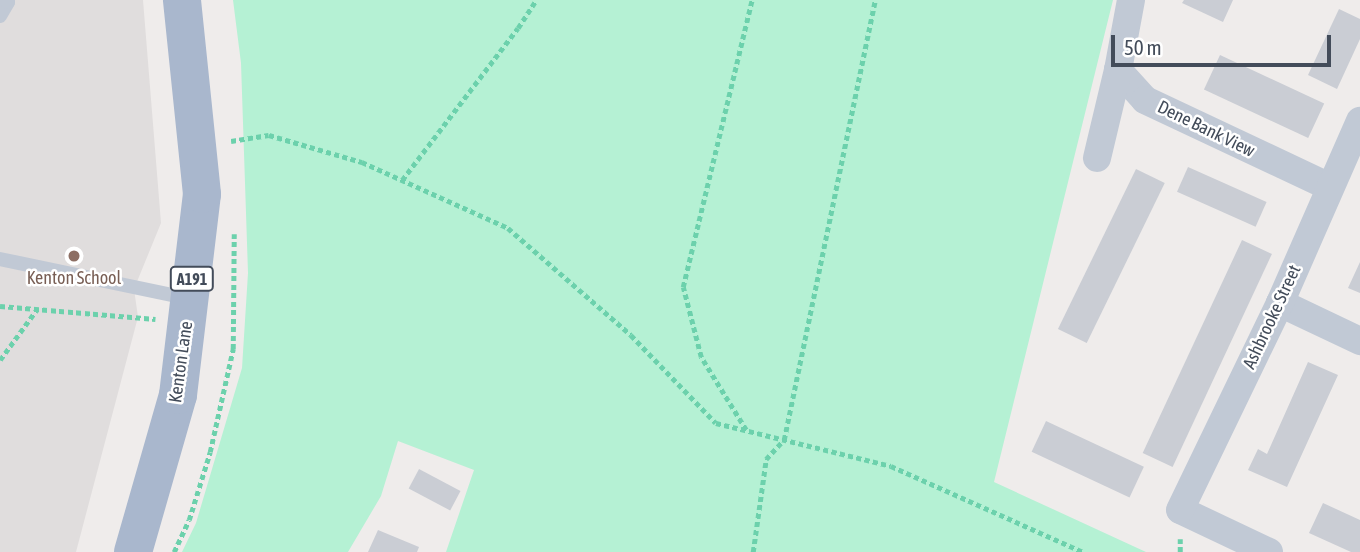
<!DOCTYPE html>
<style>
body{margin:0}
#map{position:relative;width:1360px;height:552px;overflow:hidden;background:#efeceb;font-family:"Asap Condensed",sans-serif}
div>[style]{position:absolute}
.education>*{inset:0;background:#e0dddd}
.green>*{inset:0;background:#b5f1d4}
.building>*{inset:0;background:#cacdd4;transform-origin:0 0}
.path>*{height:4.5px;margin-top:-2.25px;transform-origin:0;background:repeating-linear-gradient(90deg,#6cd1ac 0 5px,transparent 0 8.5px)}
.lane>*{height:14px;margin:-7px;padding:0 7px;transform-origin:7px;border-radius:7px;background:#c1c9d5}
.street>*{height:28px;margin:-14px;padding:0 14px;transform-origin:14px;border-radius:14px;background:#c1c9d5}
.primary>*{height:38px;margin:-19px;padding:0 19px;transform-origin:19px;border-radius:19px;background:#a9b7cd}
.dots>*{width:19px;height:19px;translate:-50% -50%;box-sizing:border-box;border:4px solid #fff;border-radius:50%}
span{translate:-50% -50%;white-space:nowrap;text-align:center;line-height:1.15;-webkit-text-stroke:5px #fff;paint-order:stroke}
.shield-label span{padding:2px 5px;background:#fff;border:2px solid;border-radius:5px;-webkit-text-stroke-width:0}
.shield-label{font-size:16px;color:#434c5a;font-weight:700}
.street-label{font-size:18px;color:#434c5a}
.education-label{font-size:18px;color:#785e54}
.scale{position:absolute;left:1111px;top:35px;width:220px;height:32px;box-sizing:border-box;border:4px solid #434c5a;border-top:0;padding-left:9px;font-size:21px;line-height:24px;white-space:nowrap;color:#434c5a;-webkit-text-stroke:5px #fff;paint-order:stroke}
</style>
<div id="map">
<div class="education">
<div style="clip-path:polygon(0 0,143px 0,161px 223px,134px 289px,138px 317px,76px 552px,0 552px)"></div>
</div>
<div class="green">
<div style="clip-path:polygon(233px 0,1113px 0,994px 482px,1146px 552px,446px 552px,474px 470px,398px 441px,381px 496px,348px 552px,182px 552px,196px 523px,242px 368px,248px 273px,241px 63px)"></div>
</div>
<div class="building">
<div style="clip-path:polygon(1184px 0,1233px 0,1223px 22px,1182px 3px)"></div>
<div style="clip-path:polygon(1339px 9px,1360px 19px,1360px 39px,1337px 89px,1308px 75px)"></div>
<div style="left:1220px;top:55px;width:115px;height:38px;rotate:25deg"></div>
<div style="left:1188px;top:167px;width:86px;height:27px;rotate:24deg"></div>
<div style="left:1136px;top:169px;width:32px;height:178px;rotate:26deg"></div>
<div style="left:1242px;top:240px;width:33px;height:235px;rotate:25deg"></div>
<div style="clip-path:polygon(1360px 262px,1360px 293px,1348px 288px)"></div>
<div style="clip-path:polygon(1308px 362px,1338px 375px,1287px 487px,1248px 470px,1258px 449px,1267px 454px)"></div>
<div style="left:1046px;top:421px;width:108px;height:34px;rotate:25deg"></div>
<div style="left:419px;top:469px;width:47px;height:22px;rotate:28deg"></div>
<div style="clip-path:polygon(1323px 503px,1360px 520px,1360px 552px,1351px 552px,1309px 533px)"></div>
<div style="clip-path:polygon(378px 530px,419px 547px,417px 552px,368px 552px)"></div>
</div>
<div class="path">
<div style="left:231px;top:141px;width:38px;rotate:-9deg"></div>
<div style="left:269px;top:135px;width:97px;rotate:16.2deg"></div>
<div style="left:362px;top:162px;width:160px;rotate:24.3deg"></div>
<div style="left:508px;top:228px;width:163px;rotate:41deg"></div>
<div style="left:631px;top:335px;width:122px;rotate:46deg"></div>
<div style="left:716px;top:423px;width:180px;rotate:13.8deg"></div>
<div style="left:891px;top:466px;width:210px;rotate:24.1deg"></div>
<div style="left:402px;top:180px;width:191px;rotate:-52.7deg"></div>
<div style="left:518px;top:28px;width:33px;rotate:-57deg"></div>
<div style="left:0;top:306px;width:156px;rotate:4.8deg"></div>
<div style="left:0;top:360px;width:63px;rotate:-54deg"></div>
<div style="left:746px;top:430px;width:86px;rotate:-121.7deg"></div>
<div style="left:701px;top:357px;width:72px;rotate:-104.4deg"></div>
<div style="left:683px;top:287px;width:295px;rotate:-76.5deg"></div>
<div style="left:174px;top:552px;width:35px;rotate:-65deg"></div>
<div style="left:189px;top:520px;width:71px;rotate:-72.8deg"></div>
<div style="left:210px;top:452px;width:106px;rotate:-77.4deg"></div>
<div style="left:233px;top:349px;width:115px;rotate:-89.5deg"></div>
<div style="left:753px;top:552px;width:94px;rotate:-82deg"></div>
<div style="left:766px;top:459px;width:26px;rotate:-47deg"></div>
<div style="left:784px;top:440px;width:449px;rotate:-78.3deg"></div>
<div style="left:1180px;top:552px;width:13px;rotate:-90deg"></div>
</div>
<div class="lane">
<div style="left:0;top:16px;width:16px;rotate:-60deg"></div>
<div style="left:8px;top:2px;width:4px;rotate:-146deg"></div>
<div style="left:0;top:259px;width:191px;rotate:11.8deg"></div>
</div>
<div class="street">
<div style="left:1131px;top:0;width:71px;rotate:100.5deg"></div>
<div style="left:1118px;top:70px;width:40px;rotate:48deg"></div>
<div style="left:1145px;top:100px;width:204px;rotate:25.2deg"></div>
<div style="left:1097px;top:158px;width:90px;rotate:-76.6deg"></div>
<div style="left:1280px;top:303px;width:89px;rotate:25.4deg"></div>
<div style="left:1269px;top:552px;width:98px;rotate:-154.7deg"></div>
<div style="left:1180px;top:510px;width:230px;rotate:-64.2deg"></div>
<div style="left:1280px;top:303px;width:199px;rotate:-66.3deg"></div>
</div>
<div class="primary">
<div style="left:133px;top:552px;width:163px;rotate:-74deg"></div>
<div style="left:178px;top:395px;width:202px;rotate:-83.2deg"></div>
<div style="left:202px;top:194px;width:195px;rotate:-95.9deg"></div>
</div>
<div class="dots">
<div style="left:74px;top:256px;background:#8d6e63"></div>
</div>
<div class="shield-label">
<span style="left:192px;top:279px">A191</span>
</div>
<div class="street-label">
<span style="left:1206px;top:129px;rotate:26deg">Dene Bank View</span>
<span style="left:1272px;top:317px;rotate:-65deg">Ashbrooke Street</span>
<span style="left:181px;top:362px;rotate:-82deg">Kenton Lane</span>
</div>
<div class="education-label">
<span style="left:74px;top:278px">Kenton School</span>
</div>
<div class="scale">50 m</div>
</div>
